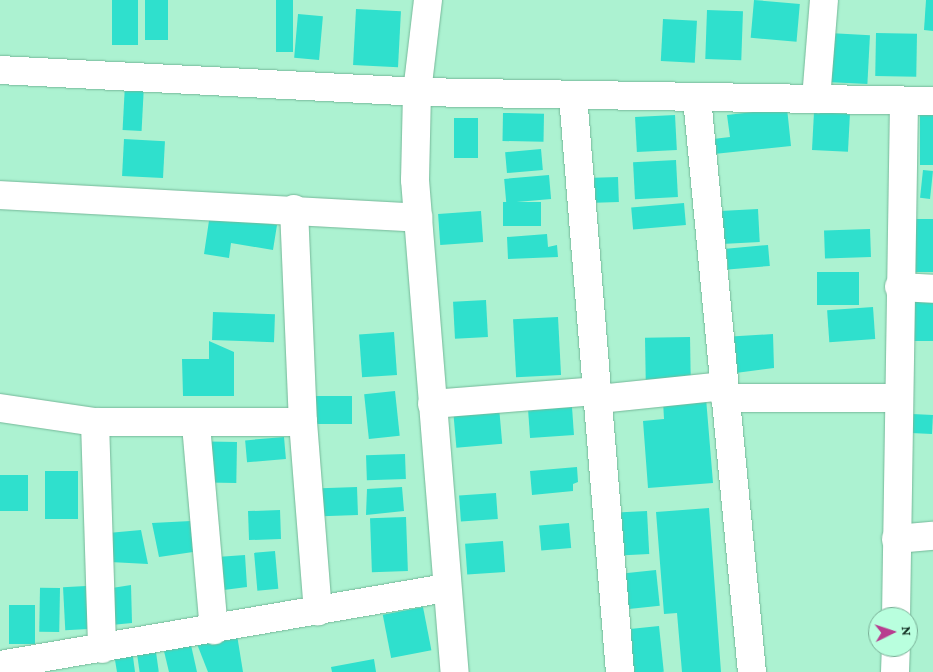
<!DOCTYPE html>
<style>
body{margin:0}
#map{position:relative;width:933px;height:672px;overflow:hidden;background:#acf2d1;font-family:"Crimson Pro",serif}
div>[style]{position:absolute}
.building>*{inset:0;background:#2fe0cd;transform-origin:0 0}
.roads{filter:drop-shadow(0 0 1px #75b899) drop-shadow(0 0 1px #75b899)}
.minor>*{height:28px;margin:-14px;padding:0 14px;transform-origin:14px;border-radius:14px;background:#fff}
span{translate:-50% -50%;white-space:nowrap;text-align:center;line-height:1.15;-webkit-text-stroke:4px #b9ffde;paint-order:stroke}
.north{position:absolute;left:868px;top:607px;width:50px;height:50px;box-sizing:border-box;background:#b9ffde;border:1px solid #78ae95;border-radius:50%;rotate:86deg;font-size:14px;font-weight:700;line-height:20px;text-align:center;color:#173427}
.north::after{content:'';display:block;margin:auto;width:18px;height:22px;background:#b83d8f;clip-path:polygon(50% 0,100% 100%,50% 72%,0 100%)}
</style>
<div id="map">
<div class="building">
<div style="left:112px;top:0;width:26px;height:45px"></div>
<div style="left:145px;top:0;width:23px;height:40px"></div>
<div style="left:276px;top:0;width:17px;height:52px"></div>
<div style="left:754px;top:0;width:46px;height:38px;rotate:5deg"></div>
<div style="clip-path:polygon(926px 0,933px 0,933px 31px,924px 30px)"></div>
<div style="left:356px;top:9px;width:45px;height:56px;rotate:3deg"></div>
<div style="left:707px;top:10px;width:36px;height:49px;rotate:2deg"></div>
<div style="left:298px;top:14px;width:25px;height:44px;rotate:5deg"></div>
<div style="left:663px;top:19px;width:34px;height:42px;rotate:3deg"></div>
<div style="left:829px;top:33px;width:41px;height:49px;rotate:3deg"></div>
<div style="left:876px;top:33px;width:41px;height:43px;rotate:1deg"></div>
<div style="left:125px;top:84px;width:19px;height:46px;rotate:3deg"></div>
<div style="left:920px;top:107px;width:13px;height:58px"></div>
<div style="clip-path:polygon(787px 108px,791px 146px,714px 154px,713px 139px,730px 137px,727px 115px)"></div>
<div style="left:814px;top:112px;width:36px;height:38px;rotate:3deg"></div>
<div style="left:503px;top:113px;width:41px;height:28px;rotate:1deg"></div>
<div style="left:675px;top:115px;width:35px;height:40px;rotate:87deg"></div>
<div style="left:478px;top:118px;width:40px;height:24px;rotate:90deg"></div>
<div style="left:124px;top:139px;width:41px;height:37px;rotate:3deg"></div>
<div style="left:541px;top:149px;width:21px;height:36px;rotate:85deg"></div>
<div style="left:676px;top:160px;width:37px;height:43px;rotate:87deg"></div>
<div style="left:923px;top:170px;width:10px;height:28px;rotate:6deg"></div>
<div style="left:549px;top:175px;width:24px;height:45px;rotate:85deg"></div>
<div style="left:618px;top:177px;width:25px;height:32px;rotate:88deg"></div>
<div style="left:541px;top:202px;width:24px;height:38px;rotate:90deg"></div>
<div style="left:684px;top:203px;width:22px;height:53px;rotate:85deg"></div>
<div style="left:758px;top:209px;width:33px;height:38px;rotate:87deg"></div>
<div style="left:481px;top:211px;width:31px;height:43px;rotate:86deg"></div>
<div style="clip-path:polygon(210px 214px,277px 225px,273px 250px,231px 243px,229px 258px,204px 254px)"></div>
<div style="left:933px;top:219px;width:53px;height:22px;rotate:90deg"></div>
<div style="left:870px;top:229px;width:28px;height:46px;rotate:88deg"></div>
<div style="clip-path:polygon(547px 234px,548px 247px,557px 245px,558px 257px,508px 259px,507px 237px)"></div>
<div style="left:768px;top:245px;width:21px;height:42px;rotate:85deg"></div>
<div style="left:817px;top:272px;width:42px;height:33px"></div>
<div style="left:933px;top:298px;width:43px;height:20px;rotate:90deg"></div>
<div style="left:486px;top:300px;width:37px;height:33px;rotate:87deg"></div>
<div style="left:873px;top:307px;width:32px;height:46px;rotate:86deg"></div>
<div style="left:213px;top:312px;width:62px;height:28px;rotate:2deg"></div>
<div style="left:558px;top:317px;width:58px;height:45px;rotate:87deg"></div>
<div style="left:394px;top:332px;width:43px;height:35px;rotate:86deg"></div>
<div style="clip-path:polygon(773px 334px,774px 368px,728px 374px,723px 337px)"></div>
<div style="left:690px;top:337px;width:42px;height:45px;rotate:89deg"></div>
<div style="clip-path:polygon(209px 341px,234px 352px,234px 396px,183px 396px,182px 359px,209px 359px)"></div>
<div style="left:395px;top:391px;width:45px;height:31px;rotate:84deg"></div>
<div style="left:352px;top:396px;width:28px;height:37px;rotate:90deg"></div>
<div style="clip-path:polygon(706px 398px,713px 483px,648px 488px,643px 421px,664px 419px,663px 401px)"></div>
<div style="left:499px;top:407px;width:37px;height:46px;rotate:85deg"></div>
<div style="left:572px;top:407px;width:28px;height:44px;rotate:86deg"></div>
<div style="left:912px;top:414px;width:21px;height:19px;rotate:3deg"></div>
<div style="left:284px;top:437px;width:22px;height:39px;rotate:85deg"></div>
<div style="left:237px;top:442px;width:41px;height:29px;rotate:91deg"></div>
<div style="left:405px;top:454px;width:25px;height:39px;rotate:88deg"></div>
<div style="clip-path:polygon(577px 467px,578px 482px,573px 484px,573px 491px,532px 495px,530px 471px)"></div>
<div style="left:45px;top:471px;width:33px;height:48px"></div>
<div style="left:0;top:475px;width:28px;height:36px"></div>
<div style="left:357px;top:487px;width:28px;height:36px;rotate:88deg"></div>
<div style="clip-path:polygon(402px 487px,404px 511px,366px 515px,367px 489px)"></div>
<div style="left:496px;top:493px;width:26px;height:37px;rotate:86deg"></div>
<div style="clip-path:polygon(709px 508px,721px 672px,682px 672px,677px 613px,664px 614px,656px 512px)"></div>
<div style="left:280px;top:510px;width:29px;height:32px;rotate:88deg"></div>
<div style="left:647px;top:511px;width:43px;height:30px;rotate:87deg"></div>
<div style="left:406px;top:517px;width:54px;height:36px;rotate:88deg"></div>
<div style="clip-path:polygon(191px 521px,193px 552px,159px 557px,152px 523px)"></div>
<div style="left:569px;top:523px;width:25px;height:30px;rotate:85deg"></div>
<div style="clip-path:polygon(141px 530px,148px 564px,110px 562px,108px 533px)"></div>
<div style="left:503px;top:541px;width:31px;height:38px;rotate:86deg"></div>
<div style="left:275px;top:551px;width:38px;height:21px;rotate:85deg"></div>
<div style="clip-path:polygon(245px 555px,247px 587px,216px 591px,217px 557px)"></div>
<div style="left:656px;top:570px;width:36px;height:36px;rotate:84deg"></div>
<div style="clip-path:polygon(131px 585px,132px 623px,111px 625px,112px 588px)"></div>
<div style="left:86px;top:586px;width:43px;height:23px;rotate:87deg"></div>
<div style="left:60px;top:588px;width:44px;height:20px;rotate:91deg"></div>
<div style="left:9px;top:605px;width:26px;height:39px"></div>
<div style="left:423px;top:607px;width:44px;height:41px;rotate:79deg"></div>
<div style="left:659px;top:626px;width:46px;height:34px;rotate:84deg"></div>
<div style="clip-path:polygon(237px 635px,243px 672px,208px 672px,197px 644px)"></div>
<div style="left:155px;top:645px;width:27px;height:19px;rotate:82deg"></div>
<div style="clip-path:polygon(191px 645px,197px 672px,169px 672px,163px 647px)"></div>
<div style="clip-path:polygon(132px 649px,135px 672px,117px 672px,114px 654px)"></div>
<div style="clip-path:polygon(374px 659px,376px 672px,332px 672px,331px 667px)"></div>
</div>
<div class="roads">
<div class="minor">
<div style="left:428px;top:0;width:93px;rotate:96.8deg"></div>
<div style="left:417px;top:92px;width:88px;rotate:91.3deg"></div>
<div style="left:415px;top:180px;width:494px;rotate:85.4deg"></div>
<div style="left:0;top:70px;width:418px;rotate:3deg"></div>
<div style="left:417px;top:92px;width:516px;rotate:1deg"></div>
<div style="left:573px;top:96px;width:578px;rotate:85.34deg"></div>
<div style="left:697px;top:98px;width:577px;rotate:84.53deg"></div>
<div style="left:816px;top:99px;width:99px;rotate:-85.4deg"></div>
<div style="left:0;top:195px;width:419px;rotate:3.1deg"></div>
<div style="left:294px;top:209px;width:213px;rotate:87.6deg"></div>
<div style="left:303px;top:422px;width:190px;rotate:85.5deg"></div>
<div style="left:899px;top:287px;width:34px;rotate:3deg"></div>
<div style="left:725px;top:398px;width:172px"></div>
<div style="left:599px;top:399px;width:126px;rotate:-5.9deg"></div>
<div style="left:432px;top:404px;width:167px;rotate:-4.5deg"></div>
<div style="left:0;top:408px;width:96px;rotate:8.4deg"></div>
<div style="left:95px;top:422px;width:208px"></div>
<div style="left:95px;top:422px;width:227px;rotate:88.2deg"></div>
<div style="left:196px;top:425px;width:206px;rotate:85deg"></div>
<div style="left:896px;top:539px;width:37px;rotate:-5deg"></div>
<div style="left:896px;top:617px;width:516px;rotate:-89.11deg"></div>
<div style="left:0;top:665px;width:453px;rotate:-9.8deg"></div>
<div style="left:895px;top:672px;width:25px;rotate:-88deg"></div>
</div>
</div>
<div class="north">N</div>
</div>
